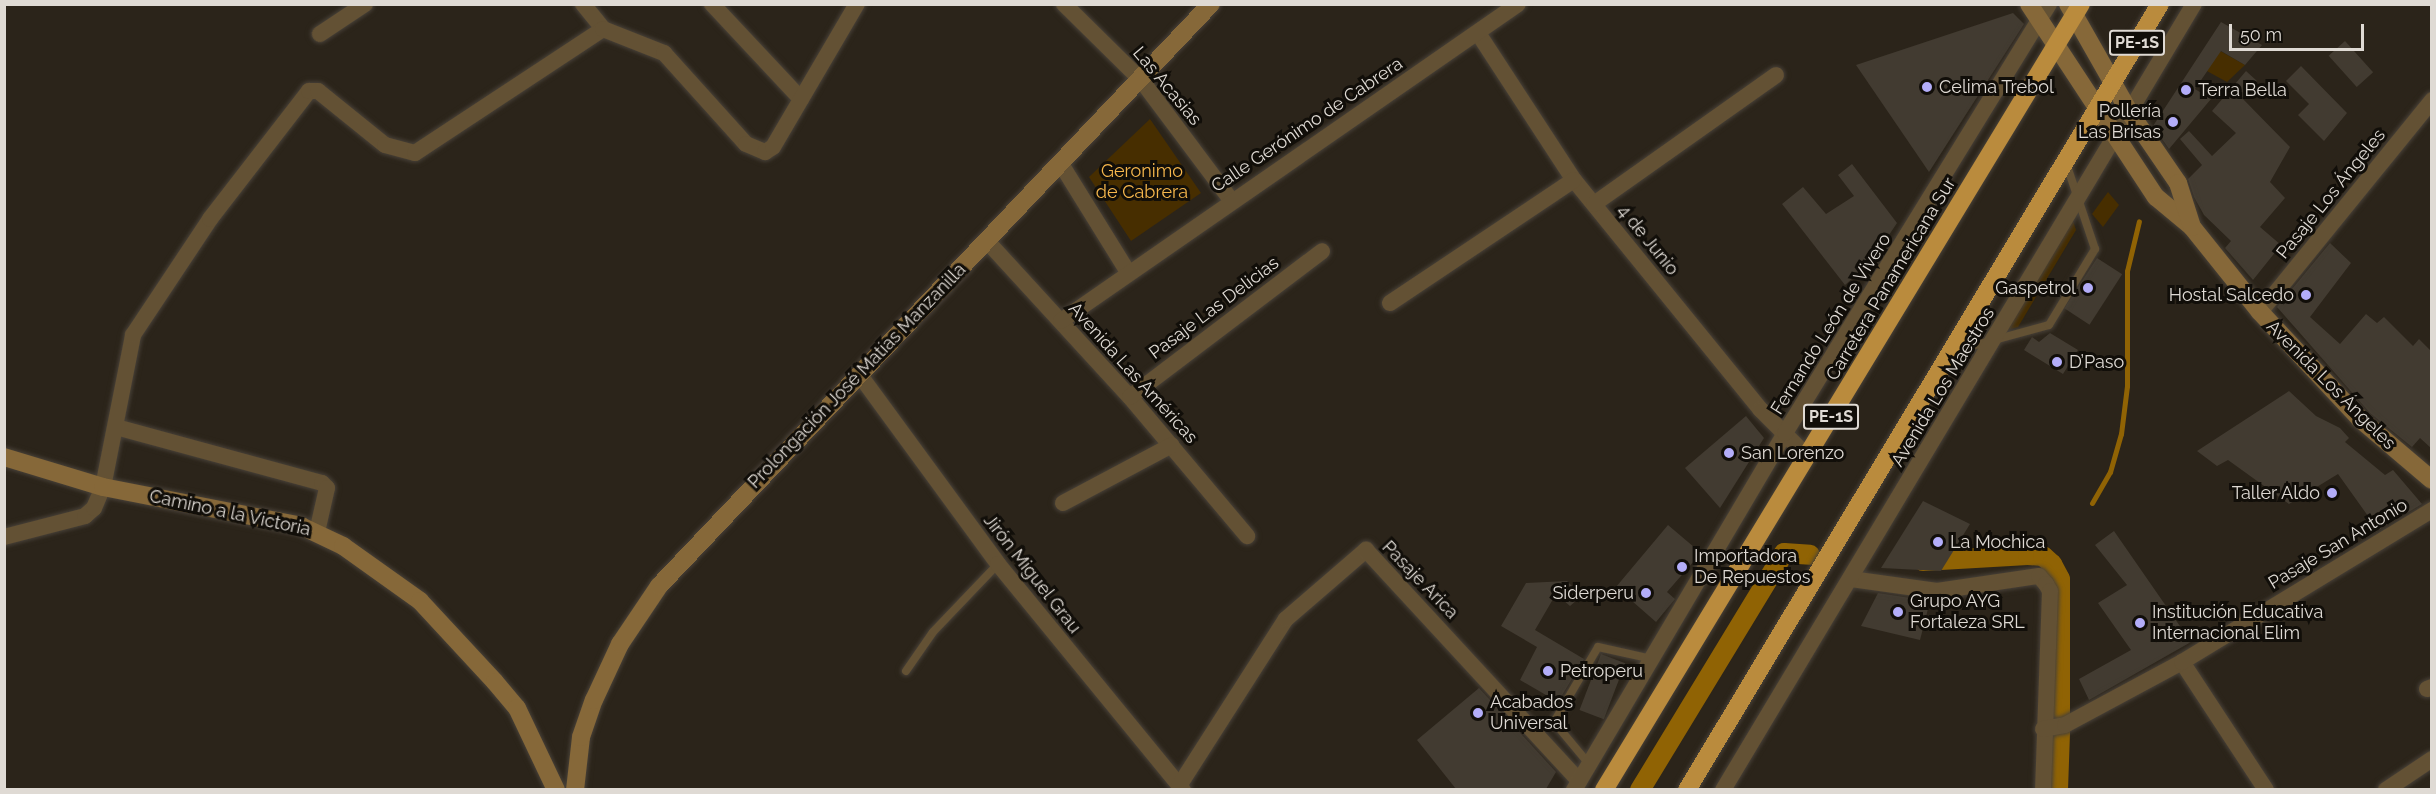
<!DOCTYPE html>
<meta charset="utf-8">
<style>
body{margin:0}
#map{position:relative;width:2436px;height:794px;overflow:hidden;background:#2b241a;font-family:Raleway,sans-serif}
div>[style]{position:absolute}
.green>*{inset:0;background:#472e00}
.stream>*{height:5px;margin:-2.5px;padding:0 2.5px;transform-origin:2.5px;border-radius:2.5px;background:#906304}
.canal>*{height:20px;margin:-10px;padding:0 10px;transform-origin:10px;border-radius:10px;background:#906304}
.building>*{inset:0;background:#423b31;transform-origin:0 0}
.roads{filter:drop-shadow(0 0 2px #484138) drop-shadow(0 0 2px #484138)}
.lane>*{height:8px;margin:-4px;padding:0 4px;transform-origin:4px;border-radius:4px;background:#635134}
.street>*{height:16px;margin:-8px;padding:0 8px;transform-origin:8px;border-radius:8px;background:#635134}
.secondary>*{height:18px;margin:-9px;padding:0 9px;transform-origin:9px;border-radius:9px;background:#866839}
.highway>*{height:18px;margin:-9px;padding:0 9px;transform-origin:9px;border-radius:9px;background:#ba8b3d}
.dots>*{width:16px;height:16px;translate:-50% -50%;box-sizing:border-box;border:3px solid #110e09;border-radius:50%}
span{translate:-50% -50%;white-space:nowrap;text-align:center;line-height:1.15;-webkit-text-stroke:6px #110e09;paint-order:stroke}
.shield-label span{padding:2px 4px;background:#110e09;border:2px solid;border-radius:4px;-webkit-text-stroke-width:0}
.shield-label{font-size:16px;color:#dfdad4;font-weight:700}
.street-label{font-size:18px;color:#dfdad4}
.poi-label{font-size:18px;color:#dfdad4}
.left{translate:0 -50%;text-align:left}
.right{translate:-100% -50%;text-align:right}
.park-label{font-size:18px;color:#f5b64c}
.frame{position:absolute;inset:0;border:6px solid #dfdad4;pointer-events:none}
.scale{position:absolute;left:2229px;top:24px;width:135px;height:27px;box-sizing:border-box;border:3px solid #dfdad4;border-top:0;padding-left:8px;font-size:18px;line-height:21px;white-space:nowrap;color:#dfdad4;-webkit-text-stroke:4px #110e09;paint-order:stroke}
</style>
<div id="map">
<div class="green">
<div style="clip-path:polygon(2208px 44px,2245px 65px,2227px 82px,2194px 64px)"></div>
<div style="clip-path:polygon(1150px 119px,1201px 193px,1131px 241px,1089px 177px)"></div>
<div style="clip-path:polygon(2108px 192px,2119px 205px,2103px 227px,2092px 214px)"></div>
<div style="clip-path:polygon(2073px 221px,2076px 230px,2018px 327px,2007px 330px)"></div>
</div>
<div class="stream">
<div style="left:2092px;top:503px;width:36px;rotate:-60deg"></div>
<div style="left:2110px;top:472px;width:40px;rotate:-74deg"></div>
<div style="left:2121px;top:434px;width:48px;rotate:-82.9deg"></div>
<div style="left:2127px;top:386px;width:115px;rotate:-90deg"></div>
<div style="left:2127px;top:271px;width:51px;rotate:-76.5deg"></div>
</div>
<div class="canal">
<div style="left:1923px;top:561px;width:105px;rotate:-3.3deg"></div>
<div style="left:2028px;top:555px;width:15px;rotate:4deg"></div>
<div style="left:2043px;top:556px;width:12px;rotate:42deg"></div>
<div style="left:2052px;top:564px;width:17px;rotate:62deg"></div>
<div style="left:2060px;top:579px;width:136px;rotate:90deg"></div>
<div style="left:1640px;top:790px;width:277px;rotate:-58.7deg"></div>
<div style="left:1784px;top:553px;width:26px;rotate:4deg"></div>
<div style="left:2058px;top:790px;width:58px;rotate:-88deg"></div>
</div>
<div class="building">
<div style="clip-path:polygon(2013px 13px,2024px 24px,1929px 172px,1856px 65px)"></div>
<div style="clip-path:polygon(2221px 22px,2262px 45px,2245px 65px,2221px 51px,2195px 89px,2211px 99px,2169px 149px,2153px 126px)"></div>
<div style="left:2345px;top:41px;width:42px;height:22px;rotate:48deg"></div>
<div style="clip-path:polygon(2301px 66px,2347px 113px,2324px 141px,2298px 115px,2309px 104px,2286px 81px)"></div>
<div style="clip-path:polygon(2246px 71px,2257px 81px,2242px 98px,2290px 147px,2270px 182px,2285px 198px,2260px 227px,2281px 245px,2253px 280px,2225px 248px,2231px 241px,2204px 215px,2194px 197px,2188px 179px,2202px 165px,2180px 139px,2189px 131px,2212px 156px,2236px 133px,2212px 111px)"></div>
<div style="clip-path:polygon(1852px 164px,1897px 223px,1871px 262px,1845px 285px,1782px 204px,1803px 187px,1826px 214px,1854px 196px,1838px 175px)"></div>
<div style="clip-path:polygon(2330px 243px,2351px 263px,2310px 317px,2340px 344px,2366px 314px,2377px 323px,2384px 317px,2413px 346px,2419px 339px,2432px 352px,2432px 449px,2420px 438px,2412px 447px,2370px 413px,2277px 307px)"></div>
<div style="left:2097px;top:258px;width:30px;height:60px;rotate:33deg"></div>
<div style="clip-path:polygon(2050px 333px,2078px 350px,2063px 374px,2024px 350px,2032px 337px,2039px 342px)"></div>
<div style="clip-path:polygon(2289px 391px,2316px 416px,2340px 428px,2349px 438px,2345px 442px,2385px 475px,2393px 470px,2422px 504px,2362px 540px,2355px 531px,2368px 516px,2338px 474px,2289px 504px,2228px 460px,2217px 466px,2197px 451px)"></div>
<div style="clip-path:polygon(1746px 416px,1764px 438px,1720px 508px,1685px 468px)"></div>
<div style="clip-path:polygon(1923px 501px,1970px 524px,1941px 571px,1881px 568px)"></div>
<div style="clip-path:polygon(1668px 525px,1701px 553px,1667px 592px,1675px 599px,1656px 622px,1616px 587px)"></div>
<div style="clip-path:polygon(2114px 531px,2191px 642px,2089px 700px,2079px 679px,2131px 650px,2098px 603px,2127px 585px,2095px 545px)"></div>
<div style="clip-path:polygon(1567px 581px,1580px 594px,1577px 600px,1570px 606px,1556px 594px,1535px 630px,1584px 659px,1558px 702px,1520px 680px,1537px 647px,1501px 626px,1526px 583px)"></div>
<div style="clip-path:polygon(1878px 593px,1930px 601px,1920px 640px,1861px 626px)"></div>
<div style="left:1601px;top:654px;width:26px;height:60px;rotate:21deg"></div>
<div style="clip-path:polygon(1479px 688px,1556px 772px,1546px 789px,1456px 789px,1417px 740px)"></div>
</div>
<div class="roads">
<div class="lane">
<div style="left:1954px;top:351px;width:98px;rotate:-15.3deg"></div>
<div style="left:2049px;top:325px;width:89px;rotate:-58.8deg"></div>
<div style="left:2095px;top:249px;width:91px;rotate:-108.6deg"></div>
<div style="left:906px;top:671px;width:47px;rotate:-55.3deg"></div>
<div style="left:933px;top:632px;width:94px;rotate:-46.3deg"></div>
<div style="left:1589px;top:764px;width:55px;rotate:-129.8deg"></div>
<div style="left:1554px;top:722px;width:87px;rotate:-59.6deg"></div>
<div style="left:1598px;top:647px;width:55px;rotate:12.5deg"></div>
</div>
<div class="street">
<div style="left:583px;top:4px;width:32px;rotate:51deg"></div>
<div style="left:712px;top:4px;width:130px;rotate:46.9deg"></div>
<div style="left:1064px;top:4px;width:110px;rotate:44.6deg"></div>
<div style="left:1142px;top:81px;width:149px;rotate:53.2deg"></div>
<div style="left:1478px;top:33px;width:176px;rotate:56.9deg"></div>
<div style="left:1574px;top:180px;width:296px;rotate:50.9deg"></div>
<div style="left:1761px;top:410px;width:65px;rotate:45deg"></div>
<div style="left:320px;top:34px;width:54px;rotate:-33.7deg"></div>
<div style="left:1061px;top:164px;width:127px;rotate:58.2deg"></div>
<div style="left:1594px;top:204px;width:223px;rotate:-35.3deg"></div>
<div style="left:986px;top:240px;width:213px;rotate:47.5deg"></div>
<div style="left:1130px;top:397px;width:182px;rotate:49.9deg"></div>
<div style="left:1390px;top:303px;width:221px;rotate:-33.8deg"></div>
<div style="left:2260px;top:312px;width:273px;rotate:-50.9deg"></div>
<div style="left:1061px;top:321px;width:556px;rotate:-34.75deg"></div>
<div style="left:859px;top:374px;width:235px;rotate:53.8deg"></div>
<div style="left:998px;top:564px;width:292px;rotate:50.7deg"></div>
<div style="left:1130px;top:397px;width:241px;rotate:-37.2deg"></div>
<div style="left:116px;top:427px;width:213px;rotate:15.2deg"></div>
<div style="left:322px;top:483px;width:7px;rotate:45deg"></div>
<div style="left:327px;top:488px;width:45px;rotate:102.8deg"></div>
<div style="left:1063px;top:503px;width:123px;rotate:-28deg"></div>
<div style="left:4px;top:537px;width:84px;rotate:-14.5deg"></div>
<div style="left:85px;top:516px;width:12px;rotate:-42deg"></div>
<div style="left:94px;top:508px;width:23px;rotate:-67deg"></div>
<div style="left:103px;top:487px;width:155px;rotate:-78.8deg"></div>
<div style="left:133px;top:335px;width:139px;rotate:-56.4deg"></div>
<div style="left:210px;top:219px;width:162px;rotate:-52.3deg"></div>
<div style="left:309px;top:91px;width:9px"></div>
<div style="left:318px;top:91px;width:86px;rotate:38.9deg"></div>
<div style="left:385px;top:145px;width:31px;rotate:15deg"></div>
<div style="left:415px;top:153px;width:225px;rotate:-33.4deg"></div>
<div style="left:603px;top:29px;width:66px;rotate:21.5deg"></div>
<div style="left:664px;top:53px;width:122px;rotate:48deg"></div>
<div style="left:746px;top:144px;width:21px;rotate:23deg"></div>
<div style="left:765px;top:152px;width:9px;rotate:-32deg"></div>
<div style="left:773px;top:147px;width:166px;rotate:-59.6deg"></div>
<div style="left:1851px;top:579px;width:87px;rotate:7.9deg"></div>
<div style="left:1937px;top:591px;width:103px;rotate:-8.4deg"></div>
<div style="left:2039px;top:576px;width:11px;rotate:49deg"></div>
<div style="left:2046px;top:584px;width:8px;rotate:60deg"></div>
<div style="left:2050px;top:591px;width:199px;rotate:92deg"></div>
<div style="left:2182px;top:662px;width:153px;rotate:56.7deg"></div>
<div style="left:2427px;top:689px;width:5px;rotate:-22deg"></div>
<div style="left:2043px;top:729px;width:22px;rotate:-10deg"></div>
<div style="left:2065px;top:725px;width:133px;rotate:-28.3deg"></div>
<div style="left:2182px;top:662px;width:293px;rotate:-31.3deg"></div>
<div style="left:1179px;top:786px;width:198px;rotate:-57.4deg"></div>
<div style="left:1286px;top:619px;width:106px;rotate:-40.8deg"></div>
<div style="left:1366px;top:550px;width:314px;rotate:47.3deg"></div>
<div style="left:1574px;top:790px;width:415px;rotate:-59.4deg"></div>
<div style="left:1785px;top:433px;width:504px;rotate:-58.39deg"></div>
<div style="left:1723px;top:790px;width:916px;rotate:-59.07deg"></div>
<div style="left:2386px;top:790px;width:55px;rotate:-34deg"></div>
</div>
<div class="secondary">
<div style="left:2029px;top:4px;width:231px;rotate:56.7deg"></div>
<div style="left:2156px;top:197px;width:47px;rotate:39.8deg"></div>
<div style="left:2192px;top:227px;width:109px;rotate:51.3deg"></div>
<div style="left:2260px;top:312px;width:146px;rotate:46.9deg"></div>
<div style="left:2360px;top:419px;width:94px;rotate:40.3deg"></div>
<div style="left:2068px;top:4px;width:125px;rotate:60.4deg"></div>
<div style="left:2130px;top:113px;width:85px;rotate:55.6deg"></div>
<div style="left:2178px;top:183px;width:46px;rotate:72.3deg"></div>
<div style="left:4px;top:457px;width:103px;rotate:16.9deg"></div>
<div style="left:103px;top:487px;width:202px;rotate:11.1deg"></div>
<div style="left:301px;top:526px;width:47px;rotate:25.5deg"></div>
<div style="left:343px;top:546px;width:95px;rotate:35.5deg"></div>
<div style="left:420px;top:601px;width:110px;rotate:47.2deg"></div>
<div style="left:495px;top:682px;width:34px;rotate:50deg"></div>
<div style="left:517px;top:708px;width:91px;rotate:64.6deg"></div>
<div style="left:575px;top:790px;width:53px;rotate:-83.5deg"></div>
<div style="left:581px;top:737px;width:39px;rotate:-71deg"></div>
<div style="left:594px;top:700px;width:62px;rotate:-65.1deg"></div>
<div style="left:620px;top:644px;width:70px;rotate:-56.1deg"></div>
<div style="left:659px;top:586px;width:802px;rotate:-46.52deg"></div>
</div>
<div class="highway">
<div style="left:1604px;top:790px;width:919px;rotate:-58.75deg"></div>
<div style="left:1687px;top:790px;width:917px;rotate:-58.96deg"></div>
</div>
</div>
<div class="dots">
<div style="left:1927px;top:87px;background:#b3adf9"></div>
<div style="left:2186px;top:90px;background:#b3adf9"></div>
<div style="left:2173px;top:122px;background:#b3adf9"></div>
<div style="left:2088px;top:288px;background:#b3adf9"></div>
<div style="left:2306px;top:295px;background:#b3adf9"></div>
<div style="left:2057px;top:362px;background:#b3adf9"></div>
<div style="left:1729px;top:453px;background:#b3adf9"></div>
<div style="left:2332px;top:493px;background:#b3adf9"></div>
<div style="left:1938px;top:542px;background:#b3adf9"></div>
<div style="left:1682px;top:567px;background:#b3adf9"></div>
<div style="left:1646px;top:593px;background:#b3adf9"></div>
<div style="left:1898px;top:612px;background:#b3adf9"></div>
<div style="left:2140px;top:623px;background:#b3adf9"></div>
<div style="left:1548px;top:671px;background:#b3adf9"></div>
<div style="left:1478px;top:713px;background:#b3adf9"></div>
</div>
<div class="shield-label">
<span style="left:2137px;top:43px">PE-1S</span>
<span style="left:1831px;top:417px">PE-1S</span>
</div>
<div class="street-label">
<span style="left:1167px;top:86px;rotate:50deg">Las Acasias</span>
<span style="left:1307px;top:125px;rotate:-34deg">Calle Gerónimo de Cabrera</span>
<span style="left:2331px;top:194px;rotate:-51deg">Pasaje Los Ángeles</span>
<span style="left:1648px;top:240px;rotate:51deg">4 de Junio</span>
<span style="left:1891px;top:279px;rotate:-59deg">Carretera Panamericana Sur</span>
<span style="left:1214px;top:308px;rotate:-37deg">Pasaje Las Delicias</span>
<span style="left:1831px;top:324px;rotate:-58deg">Fernando León de Vivero</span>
<span style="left:1133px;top:373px;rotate:48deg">Avenida Las Américas</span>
<span style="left:857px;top:376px;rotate:-46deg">Prolongación José Matías Manzanilla</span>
<span style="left:2331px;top:385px;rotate:45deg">Avenida Los Ángeles</span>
<span style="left:1943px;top:387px;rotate:-59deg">Avenida Los Maestros</span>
<span style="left:230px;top:513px;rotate:12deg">Camino a la Victoria</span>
<span style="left:2338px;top:544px;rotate:-31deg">Pasaje San Antonio</span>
<span style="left:1032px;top:574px;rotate:52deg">Jirón Miguel Grau</span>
<span style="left:1420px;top:580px;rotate:46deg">Pasaje Arica</span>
</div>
<div class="poi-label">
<span class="left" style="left:1939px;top:87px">Celima Trebol</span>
<span class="left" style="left:2198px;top:90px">Terra Bella</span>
<span class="right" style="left:2161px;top:122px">Pollería<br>Las Brisas</span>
<span class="right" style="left:2076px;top:288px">Gaspetrol</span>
<span class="right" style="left:2294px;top:295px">Hostal Salcedo</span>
<span class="left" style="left:2069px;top:362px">D’Paso</span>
<span class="left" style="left:1741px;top:453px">San Lorenzo</span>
<span class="right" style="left:2320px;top:493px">Taller Aldo</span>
<span class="left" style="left:1950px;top:542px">La Mochica</span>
<span class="left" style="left:1694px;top:567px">Importadora<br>De Repuestos</span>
<span class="right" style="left:1634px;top:593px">Siderperu</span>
<span class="left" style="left:1910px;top:612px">Grupo AYG<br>Fortaleza SRL</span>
<span class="left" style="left:2152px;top:623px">Institución Educativa<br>Internacional Elim</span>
<span class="left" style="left:1560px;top:671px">Petroperu</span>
<span class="left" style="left:1490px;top:713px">Acabados<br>Universal</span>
</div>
<div class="park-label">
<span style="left:1142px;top:182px">Geronimo<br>de Cabrera</span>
</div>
<div class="frame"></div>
<div class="scale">50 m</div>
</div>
